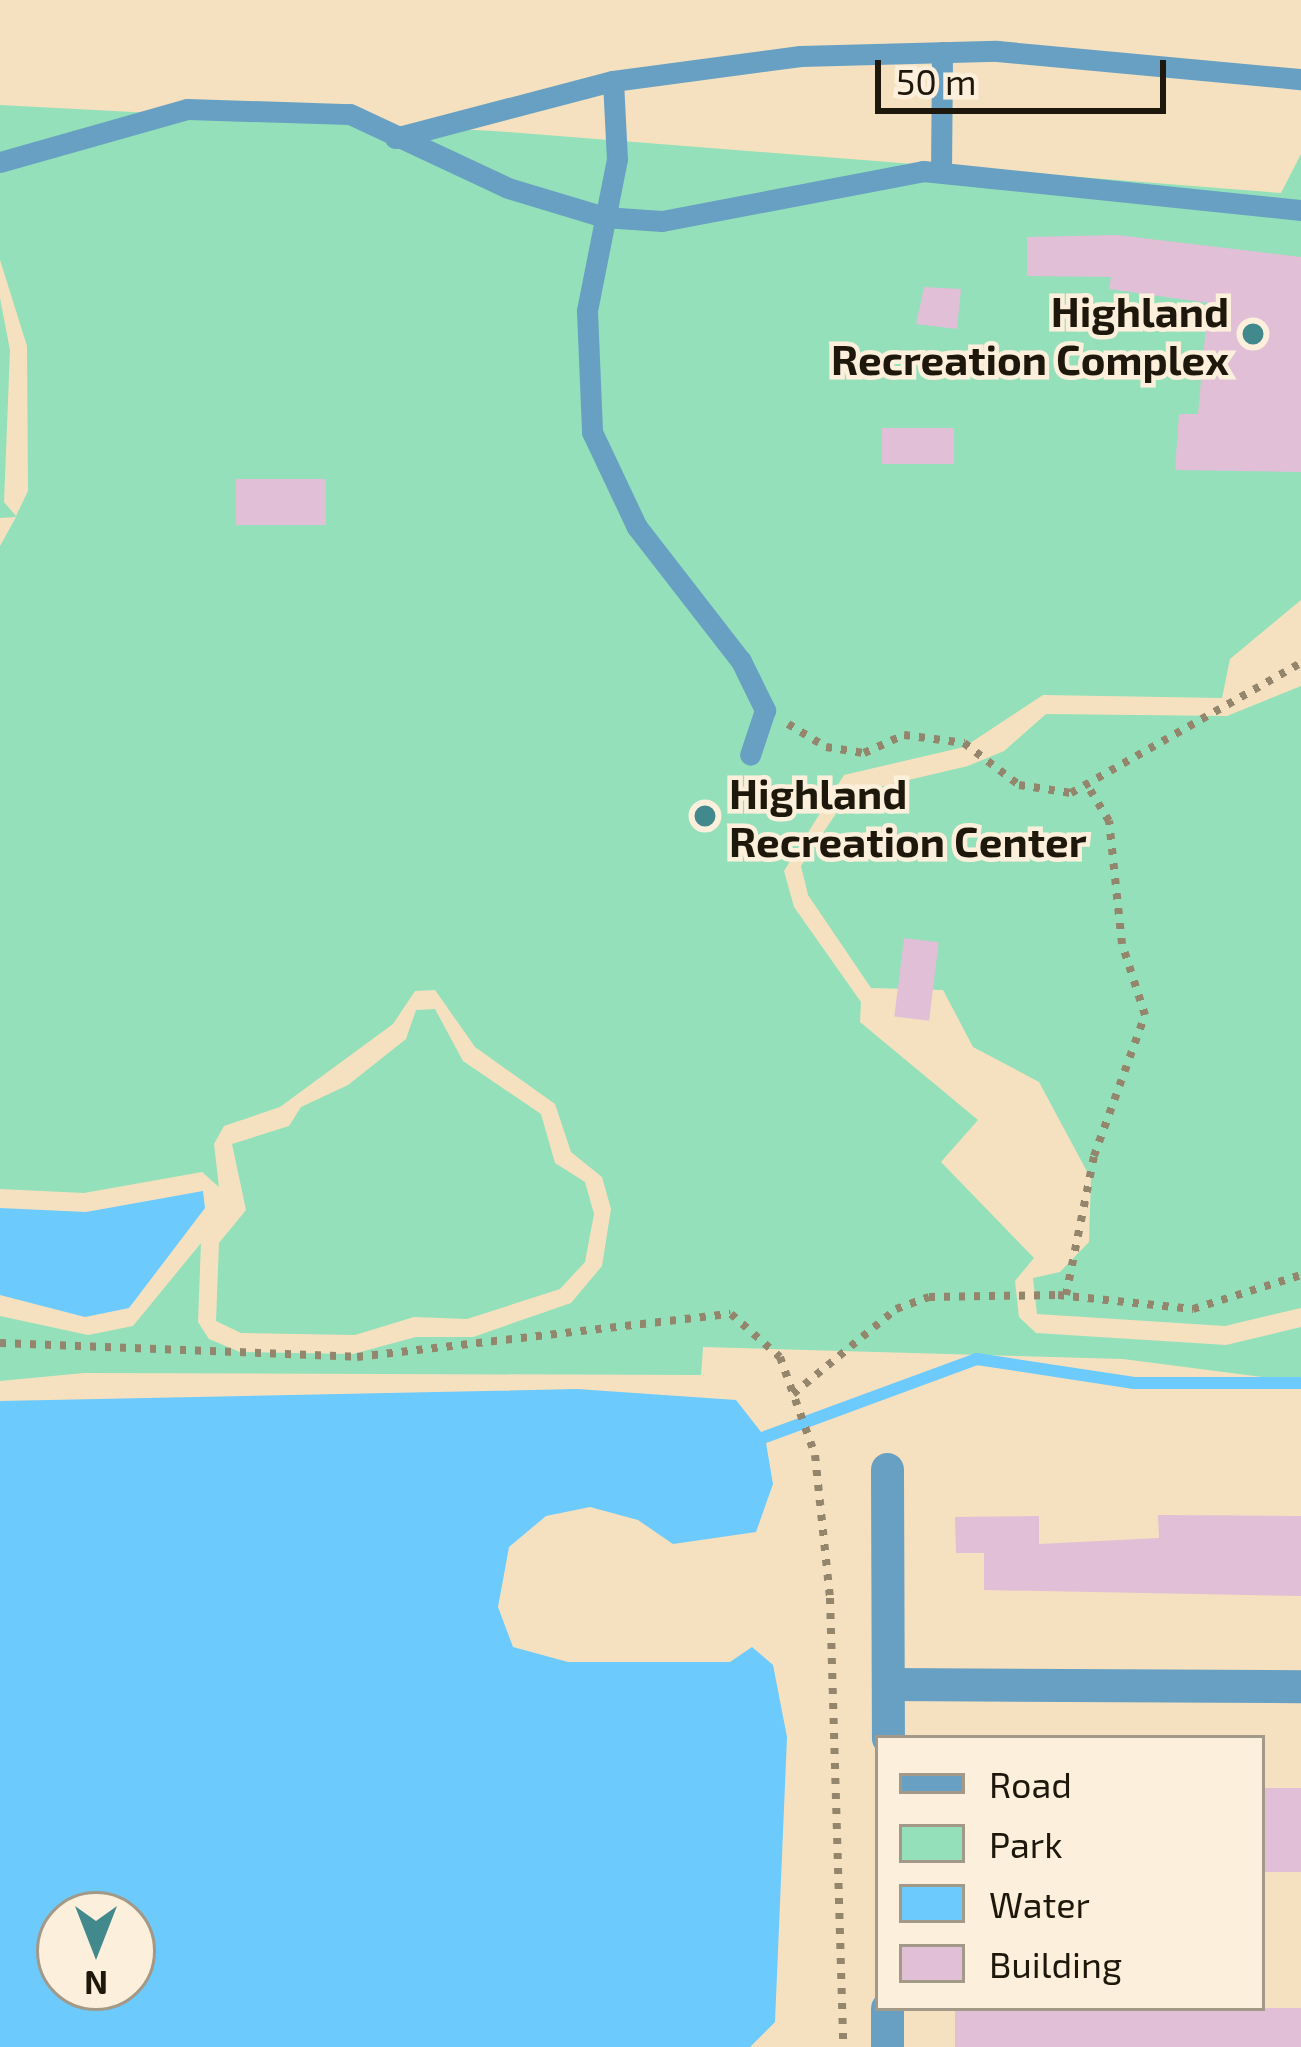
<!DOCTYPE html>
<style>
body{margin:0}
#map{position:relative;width:1301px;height:2047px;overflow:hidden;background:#f5e1bf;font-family:"Exo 2",sans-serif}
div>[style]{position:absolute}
.green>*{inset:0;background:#94e0ba}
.water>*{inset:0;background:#6ccafd}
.stream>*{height:12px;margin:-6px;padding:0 6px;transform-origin:6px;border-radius:6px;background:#6ccafd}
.building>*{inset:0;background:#e0bfd7;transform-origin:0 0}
.path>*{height:8px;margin-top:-4px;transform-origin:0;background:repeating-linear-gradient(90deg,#94856d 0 6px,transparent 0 15px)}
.service>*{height:21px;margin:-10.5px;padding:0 10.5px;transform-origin:10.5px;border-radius:10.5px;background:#67a0c2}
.minor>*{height:33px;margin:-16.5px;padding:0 16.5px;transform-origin:16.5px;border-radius:16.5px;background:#67a0c2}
.dots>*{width:33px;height:33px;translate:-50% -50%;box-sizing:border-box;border:6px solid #fcefdb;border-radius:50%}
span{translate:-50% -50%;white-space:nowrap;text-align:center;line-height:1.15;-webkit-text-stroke:9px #fcefdb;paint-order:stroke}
.poi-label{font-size:42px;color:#1e170b;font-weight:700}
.right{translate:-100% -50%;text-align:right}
.left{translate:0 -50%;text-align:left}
.legend{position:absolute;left:875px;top:1735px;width:390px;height:276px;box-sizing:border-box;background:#fcefdb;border:3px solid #a39988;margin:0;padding:15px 21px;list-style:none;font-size:36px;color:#1e170b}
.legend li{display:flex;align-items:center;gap:24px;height:60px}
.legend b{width:60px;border:3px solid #a39988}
.north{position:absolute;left:36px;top:1891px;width:120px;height:120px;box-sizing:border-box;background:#fcefdb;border:3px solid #a39988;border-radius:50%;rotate:180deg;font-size:33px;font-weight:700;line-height:48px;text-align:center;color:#1e170b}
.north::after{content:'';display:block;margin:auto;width:42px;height:54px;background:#41898c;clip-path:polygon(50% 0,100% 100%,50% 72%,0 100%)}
.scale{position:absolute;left:875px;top:60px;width:291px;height:54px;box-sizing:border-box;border:6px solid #1e170b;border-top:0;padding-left:15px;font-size:36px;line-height:42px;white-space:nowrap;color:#1e170b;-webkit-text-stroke:9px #fcefdb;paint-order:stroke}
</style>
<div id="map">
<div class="green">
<div style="clip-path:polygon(0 105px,494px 131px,1281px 193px,1301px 154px,1301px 600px,1230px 659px,1222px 698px,1043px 695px,964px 747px,844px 775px,784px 871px,794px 907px,861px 1002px,860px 1022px,978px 1120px,941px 1162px,1034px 1258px,1015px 1281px,1019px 1317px,1036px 1333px,1226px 1345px,1301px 1327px,1301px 1382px,1123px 1359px,703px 1347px,701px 1375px,84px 1373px,0 1381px,0 1316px,88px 1335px,133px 1326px,201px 1243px,198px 1322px,209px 1339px,240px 1352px,353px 1354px,416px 1337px,473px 1337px,571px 1303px,602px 1266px,611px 1209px,602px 1177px,571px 1152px,555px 1104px,475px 1047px,435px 990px,415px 991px,393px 1024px,280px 1107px,224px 1126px,214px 1144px,219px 1187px,202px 1172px,84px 1193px,0 1189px,0 546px,16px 517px,0 518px,0 298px,10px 350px,4px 502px,16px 516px,28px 491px,27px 346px,0 260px)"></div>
<div style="clip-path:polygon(1301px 686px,1301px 1308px,1225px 1326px,1037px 1314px,1033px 1278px,1060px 1272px,1089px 1242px,1091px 1179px,1039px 1082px,973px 1047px,943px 990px,871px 988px,808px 895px,801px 866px,849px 794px,968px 766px,1004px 751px,1046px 714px,1227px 716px)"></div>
<div style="clip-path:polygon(435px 1009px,463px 1061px,541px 1114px,555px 1163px,585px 1182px,594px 1214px,585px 1262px,560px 1289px,467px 1319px,414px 1317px,355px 1335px,241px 1333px,216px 1321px,219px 1243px,246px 1210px,232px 1144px,289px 1126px,301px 1107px,348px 1085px,406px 1039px,416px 1010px)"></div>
</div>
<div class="water">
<div style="clip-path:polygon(203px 1191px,205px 1208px,129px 1308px,85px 1317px,0 1295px,0 1208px,86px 1212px)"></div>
<div style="clip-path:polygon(evenodd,577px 1389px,736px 1400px,765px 1437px,773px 1484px,756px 1532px,673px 1544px,638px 1520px,590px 1507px,546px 1516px,509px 1547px,498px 1607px,513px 1647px,568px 1662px,730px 1662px,752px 1647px,773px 1665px,787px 1737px,775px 2022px,750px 2047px,0 2047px,0 1401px,577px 1389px,60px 1915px,132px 1915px,132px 1987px,60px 1987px,60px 1915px)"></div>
</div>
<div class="stream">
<div style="left:765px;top:1437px;width:226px;rotate:-20.2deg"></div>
<div style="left:977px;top:1359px;width:159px;rotate:8.7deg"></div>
<div style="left:1134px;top:1383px;width:167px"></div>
</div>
<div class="building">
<div style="clip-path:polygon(1117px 235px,1301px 257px,1301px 472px,1175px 470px,1179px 414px,1198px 414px,1208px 303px,1109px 289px,1111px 277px,1027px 276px,1027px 237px)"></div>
<div style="clip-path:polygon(924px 287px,961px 289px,957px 329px,916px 324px)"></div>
<div style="left:882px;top:428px;width:72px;height:36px"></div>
<div style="left:236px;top:479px;width:90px;height:46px"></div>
<div style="left:904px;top:938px;width:35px;height:79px;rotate:7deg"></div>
<div style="clip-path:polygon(1158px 1515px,1301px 1516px,1301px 1596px,984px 1590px,984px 1553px,956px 1553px,955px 1517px,1039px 1516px,1039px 1544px,1159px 1538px)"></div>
<div style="left:1262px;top:1788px;width:39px;height:84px"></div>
<div style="left:955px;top:2008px;width:346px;height:39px"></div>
</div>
<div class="path">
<div style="left:788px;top:724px;width:44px;rotate:31.2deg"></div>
<div style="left:826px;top:747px;width:38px;rotate:9deg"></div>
<div style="left:864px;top:753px;width:44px;rotate:-24.2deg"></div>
<div style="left:904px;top:735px;width:61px;rotate:7.6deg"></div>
<div style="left:964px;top:743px;width:69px;rotate:37.4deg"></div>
<div style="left:1019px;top:785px;width:53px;rotate:8.7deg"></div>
<div style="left:1071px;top:793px;width:264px;rotate:-29.5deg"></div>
<div style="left:1066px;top:1295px;width:142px;rotate:-78.6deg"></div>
<div style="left:1094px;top:1156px;width:150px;rotate:-70.1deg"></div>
<div style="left:1145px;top:1015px;width:75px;rotate:-107.9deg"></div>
<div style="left:1122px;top:944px;width:124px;rotate:-96deg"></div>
<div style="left:1109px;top:821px;width:42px;rotate:-121.4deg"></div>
<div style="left:0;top:1343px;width:357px;rotate:2.2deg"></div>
<div style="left:357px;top:1357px;width:376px;rotate:-6.6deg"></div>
<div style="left:731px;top:1314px;width:65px;rotate:41.3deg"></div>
<div style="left:780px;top:1357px;width:104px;rotate:70.3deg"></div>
<div style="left:815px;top:1455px;width:144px;rotate:84deg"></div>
<div style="left:830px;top:1598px;width:449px;rotate:88.3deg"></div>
<div style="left:793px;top:1394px;width:134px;rotate:-39.5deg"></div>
<div style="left:896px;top:1309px;width:35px;rotate:-20deg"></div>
<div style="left:929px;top:1297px;width:129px;rotate:-0.9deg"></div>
<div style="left:1058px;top:1295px;width:136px;rotate:5.9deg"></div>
<div style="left:1193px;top:1309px;width:113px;rotate:-17.5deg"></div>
</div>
<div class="service">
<div style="left:613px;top:81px;width:78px;rotate:87.1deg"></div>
<div style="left:617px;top:159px;width:155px;rotate:101.2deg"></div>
<div style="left:587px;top:311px;width:121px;rotate:87.6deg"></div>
<div style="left:592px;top:432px;width:105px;rotate:64.7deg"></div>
<div style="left:637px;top:527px;width:170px;rotate:52.2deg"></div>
<div style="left:741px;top:661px;width:55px;rotate:63.9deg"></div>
<div style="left:765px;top:710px;width:47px;rotate:108.4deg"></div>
<div style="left:395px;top:138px;width:225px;rotate:-14.7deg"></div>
<div style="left:613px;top:81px;width:189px;rotate:-7.6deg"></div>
<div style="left:800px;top:56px;width:197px;rotate:-1.5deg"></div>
<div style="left:997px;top:51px;width:305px;rotate:5.3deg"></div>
<div style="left:0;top:162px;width:194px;rotate:-15.8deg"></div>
<div style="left:187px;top:109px;width:163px;rotate:1.8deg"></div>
<div style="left:350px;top:114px;width:174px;rotate:25.1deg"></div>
<div style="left:508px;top:188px;width:100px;rotate:16.8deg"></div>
<div style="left:604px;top:217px;width:58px;rotate:3.9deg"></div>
<div style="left:662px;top:221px;width:266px;rotate:-10.8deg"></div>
<div style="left:923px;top:171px;width:380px;rotate:5.9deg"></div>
<div style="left:941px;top:172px;width:120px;rotate:-89.5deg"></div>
</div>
<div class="minor">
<div style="left:887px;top:1469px;width:269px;rotate:89.8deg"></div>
<div style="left:888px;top:1684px;width:413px;rotate:0.3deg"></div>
<div style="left:887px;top:2047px;width:39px;rotate:-90deg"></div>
</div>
<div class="dots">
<div style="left:1253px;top:334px;background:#41898c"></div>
<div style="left:705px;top:816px;background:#41898c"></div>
</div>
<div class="poi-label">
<span class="right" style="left:1229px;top:334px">Highland<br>Recreation Complex</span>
<span class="left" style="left:729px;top:816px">Highland<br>Recreation Center</span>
</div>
<ul class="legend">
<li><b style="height:15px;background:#67a0c2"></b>Road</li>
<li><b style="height:33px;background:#94e0ba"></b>Park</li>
<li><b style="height:33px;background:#6ccafd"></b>Water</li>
<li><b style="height:33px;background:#e0bfd7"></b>Building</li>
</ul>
<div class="north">N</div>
<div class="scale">50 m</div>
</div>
